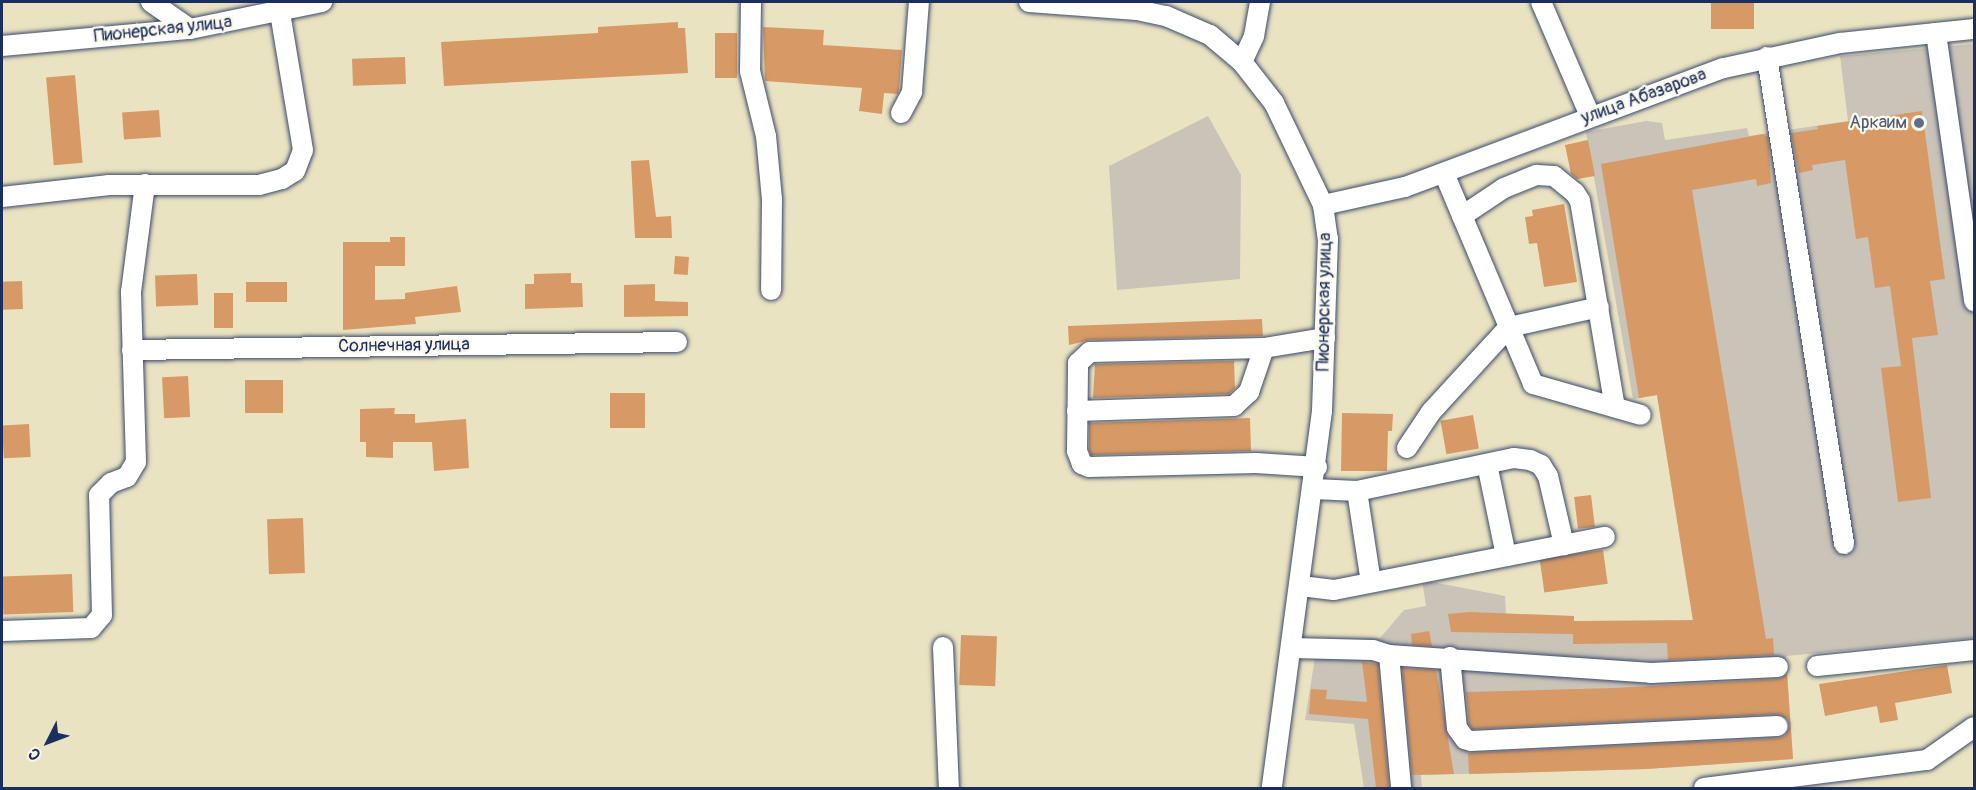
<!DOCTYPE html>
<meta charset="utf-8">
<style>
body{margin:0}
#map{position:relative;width:1976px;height:790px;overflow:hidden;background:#eae3c1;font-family:Pangolin,sans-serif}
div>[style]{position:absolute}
.industrial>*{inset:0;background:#cac3b8}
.building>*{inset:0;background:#d79a66;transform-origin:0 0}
.roads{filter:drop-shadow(0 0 2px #3a4a6d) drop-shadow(0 0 2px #3a4a6d)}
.minor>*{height:20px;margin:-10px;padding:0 10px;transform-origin:10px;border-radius:10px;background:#fff}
.dots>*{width:16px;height:16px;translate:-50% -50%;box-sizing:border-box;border:3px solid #fbf7ec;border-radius:50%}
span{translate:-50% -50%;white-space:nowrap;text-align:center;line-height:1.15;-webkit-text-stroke:4.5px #fbf7ec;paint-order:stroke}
.street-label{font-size:18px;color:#1b2f5e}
.service-label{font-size:18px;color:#4e5e75}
.right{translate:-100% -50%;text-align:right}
.frame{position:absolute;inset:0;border:3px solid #1b2f5e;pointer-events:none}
.north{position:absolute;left:18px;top:712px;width:60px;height:60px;-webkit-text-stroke:4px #fbf7ec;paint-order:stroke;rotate:228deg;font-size:16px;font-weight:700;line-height:24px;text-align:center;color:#1b2f5e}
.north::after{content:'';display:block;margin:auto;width:21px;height:27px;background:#1b2f5e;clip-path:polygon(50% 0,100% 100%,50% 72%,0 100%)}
</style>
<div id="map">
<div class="industrial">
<div style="clip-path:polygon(1974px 44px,1974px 638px,1786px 656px,1793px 759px,1646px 769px,1421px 775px,1422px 788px,1364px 788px,1354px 724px,1305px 720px,1318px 639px,1380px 638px,1404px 610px,1426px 606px,1422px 580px,1505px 596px,1506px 615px,1574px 616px,1574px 621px,1696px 641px,1657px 395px,1633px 399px,1586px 132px,1646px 121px,1662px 123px,1665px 140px,1747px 128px,1749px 136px,1848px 121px,1840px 56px)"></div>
<div style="clip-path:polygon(1208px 116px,1241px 175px,1240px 279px,1117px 290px,1109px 166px)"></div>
</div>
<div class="building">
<div style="left:1711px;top:2px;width:43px;height:27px"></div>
<div style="clip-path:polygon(678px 22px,678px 28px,685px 28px,688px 73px,444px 86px,441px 42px,598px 33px,598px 27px)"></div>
<div style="clip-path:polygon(763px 27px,824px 30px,823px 45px,902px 50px,899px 90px,898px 94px,884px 93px,882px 114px,859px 111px,862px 88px,765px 81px)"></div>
<div style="left:715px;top:33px;width:22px;height:45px"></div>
<div style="left:405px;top:57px;width:27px;height:53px;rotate:88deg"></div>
<div style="left:75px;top:75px;width:88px;height:29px;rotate:85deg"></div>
<div style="left:159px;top:110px;width:27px;height:37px;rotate:86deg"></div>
<div style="clip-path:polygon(1922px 111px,1945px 279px,1930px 281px,1938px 335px,1912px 338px,1931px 498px,1898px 502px,1881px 368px,1901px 366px,1890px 286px,1875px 288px,1868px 237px,1856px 239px,1845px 160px,1812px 165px,1813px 170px,1799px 173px,1791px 133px,1818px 129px,1817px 126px)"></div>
<div style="clip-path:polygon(1763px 134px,1768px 137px,1771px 183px,1757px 186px,1756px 179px,1692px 190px,1766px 639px,1773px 638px,1774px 655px,1668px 660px,1667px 643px,1573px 644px,1573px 634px,1451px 632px,1448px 614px,1470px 612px,1574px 616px,1574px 621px,1693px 620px,1657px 395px,1639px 398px,1601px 164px)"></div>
<div style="clip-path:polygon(1588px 140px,1595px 176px,1577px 179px,1571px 174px,1565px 145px)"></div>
<div style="clip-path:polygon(649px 160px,656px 217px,671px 216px,672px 238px,635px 238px,631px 161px)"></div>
<div style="clip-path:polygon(1564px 204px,1577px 282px,1544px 287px,1537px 243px,1529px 244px,1525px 217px,1533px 216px,1532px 210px)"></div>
<div style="clip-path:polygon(390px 237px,405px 237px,405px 266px,375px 266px,375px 300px,405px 299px,405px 293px,457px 286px,461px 312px,415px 317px,416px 324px,343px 330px,343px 242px,390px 242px)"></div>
<div style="left:675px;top:256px;width:14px;height:18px;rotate:4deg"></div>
<div style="clip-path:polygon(571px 273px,571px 283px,582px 283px,583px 307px,525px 309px,525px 284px,534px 284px,534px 274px)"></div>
<div style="left:197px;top:274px;width:31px;height:42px;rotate:88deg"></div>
<div style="left:22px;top:281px;width:28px;height:20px;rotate:88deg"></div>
<div style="left:246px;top:282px;width:41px;height:20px"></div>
<div style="clip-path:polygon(655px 284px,655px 301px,688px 302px,688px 316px,624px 317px,624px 285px)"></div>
<div style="left:214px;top:293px;width:19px;height:35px"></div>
<div style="clip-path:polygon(1262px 319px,1263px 336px,1090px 340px,1069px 345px,1068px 326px)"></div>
<div style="clip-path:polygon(1234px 361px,1235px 388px,1229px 394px,1093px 398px,1095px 364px)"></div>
<div style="left:188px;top:376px;width:41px;height:26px;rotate:87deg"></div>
<div style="left:245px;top:380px;width:38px;height:33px"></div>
<div style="left:610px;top:393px;width:35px;height:35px"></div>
<div style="clip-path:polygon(395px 408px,394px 414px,415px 414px,415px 423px,466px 419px,469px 468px,434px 471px,432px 442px,393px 442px,393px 458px,366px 457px,366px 442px,360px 442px,360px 409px)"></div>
<div style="clip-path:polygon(1342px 413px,1393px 414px,1392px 431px,1388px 431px,1387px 471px,1341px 471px)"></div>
<div style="left:1473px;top:415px;width:34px;height:33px;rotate:80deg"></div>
<div style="clip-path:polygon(1250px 418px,1251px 451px,1091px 455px,1089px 449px,1089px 423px)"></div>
<div style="left:29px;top:424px;width:33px;height:27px;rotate:87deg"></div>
<div style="left:1591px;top:495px;width:32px;height:17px;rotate:83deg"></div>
<div style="left:303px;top:518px;width:55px;height:36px;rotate:88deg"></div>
<div style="left:1603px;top:550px;width:34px;height:64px;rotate:82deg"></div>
<div style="left:72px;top:574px;width:38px;height:70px;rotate:88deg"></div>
<div style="clip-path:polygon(1429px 631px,1432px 646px,1412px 645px,1411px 634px)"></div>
<div style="left:961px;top:635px;width:36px;height:50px;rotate:2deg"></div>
<div style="clip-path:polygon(1362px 662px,1378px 664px,1389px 787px,1376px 788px,1368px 719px,1309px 714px,1311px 689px,1327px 690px,1326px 699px,1367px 702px)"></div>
<div style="clip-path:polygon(1947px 665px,1952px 693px,1895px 703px,1898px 720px,1880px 723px,1877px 706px,1825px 716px,1819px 684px)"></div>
<div style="clip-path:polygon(1402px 668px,1436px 670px,1454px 774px,1412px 775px)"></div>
<div style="clip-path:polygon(1787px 674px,1793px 759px,1646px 769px,1469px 774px,1468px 753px,1779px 738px,1785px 736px,1790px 726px,1788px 719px,1777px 714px,1473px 729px,1469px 724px,1466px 692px,1614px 688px,1779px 679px)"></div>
</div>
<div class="roads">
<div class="minor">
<div style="left:151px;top:2px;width:47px;rotate:34.7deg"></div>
<div style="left:751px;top:2px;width:69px;rotate:90.8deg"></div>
<div style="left:750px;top:71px;width:67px;rotate:76.2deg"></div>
<div style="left:766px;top:136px;width:63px;rotate:84.6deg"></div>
<div style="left:772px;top:199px;width:91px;rotate:90.6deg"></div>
<div style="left:1029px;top:2px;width:108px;rotate:4.2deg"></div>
<div style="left:1137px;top:10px;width:30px;rotate:12deg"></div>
<div style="left:1166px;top:16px;width:48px;rotate:23.4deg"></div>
<div style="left:1210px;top:35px;width:42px;rotate:40.2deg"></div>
<div style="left:1242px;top:62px;width:52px;rotate:52deg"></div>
<div style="left:1274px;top:103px;width:113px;rotate:64.3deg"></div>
<div style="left:1323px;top:205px;width:34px;rotate:82deg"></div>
<div style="left:1328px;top:239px;width:172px;rotate:92deg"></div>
<div style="left:1322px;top:411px;width:380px;rotate:97.6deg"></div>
<div style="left:1541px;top:2px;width:124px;rotate:66.7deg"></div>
<div style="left:1936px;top:33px;width:271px;rotate:81.9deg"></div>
<div style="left:2px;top:46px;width:189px;rotate:-5.2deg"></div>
<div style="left:190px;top:29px;width:135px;rotate:-11.6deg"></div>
<div style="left:1767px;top:57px;width:493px;rotate:81deg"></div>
<div style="left:1242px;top:62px;width:29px;rotate:-65deg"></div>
<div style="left:1254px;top:36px;width:35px;rotate:-80deg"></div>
<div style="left:901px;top:113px;width:24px;rotate:-62deg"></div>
<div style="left:912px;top:92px;width:90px;rotate:-85.6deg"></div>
<div style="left:1444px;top:173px;width:229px;rotate:67.1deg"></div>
<div style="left:1533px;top:384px;width:112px;rotate:16deg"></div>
<div style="left:2px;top:197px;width:108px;rotate:-6.4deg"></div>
<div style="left:109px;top:185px;width:150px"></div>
<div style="left:259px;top:185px;width:24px;rotate:-15deg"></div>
<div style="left:282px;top:179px;width:15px;rotate:-32deg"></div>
<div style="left:295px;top:171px;width:22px;rotate:-69deg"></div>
<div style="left:303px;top:150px;width:140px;rotate:-99.5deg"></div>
<div style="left:1323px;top:205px;width:84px;rotate:-12.4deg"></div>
<div style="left:1405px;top:187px;width:340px;rotate:-20.5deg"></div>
<div style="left:1724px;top:68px;width:119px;rotate:-12.2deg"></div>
<div style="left:1840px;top:43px;width:135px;rotate:-6deg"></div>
<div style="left:1462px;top:216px;width:50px;rotate:-33.7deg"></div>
<div style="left:1504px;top:188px;width:35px;rotate:-22deg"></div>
<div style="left:1537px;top:175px;width:17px;rotate:3deg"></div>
<div style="left:1554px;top:176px;width:27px;rotate:39deg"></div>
<div style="left:1575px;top:193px;width:9px;rotate:58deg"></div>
<div style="left:1580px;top:201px;width:209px;rotate:80.4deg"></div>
<div style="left:132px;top:350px;width:545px;rotate:-0.84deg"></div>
<div style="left:1077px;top:411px;width:157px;rotate:-1.8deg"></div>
<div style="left:1234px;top:406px;width:21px;rotate:-43deg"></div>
<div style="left:1249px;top:392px;width:46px;rotate:-71.2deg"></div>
<div style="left:1407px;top:448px;width:43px;rotate:-56.3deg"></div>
<div style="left:1431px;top:412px;width:115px;rotate:-47.5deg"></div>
<div style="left:1509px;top:327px;width:92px;rotate:-12.5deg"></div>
<div style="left:1487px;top:464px;width:94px;rotate:78.3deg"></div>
<div style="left:1317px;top:467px;width:61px;rotate:-176.2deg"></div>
<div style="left:1256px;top:463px;width:167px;rotate:178.6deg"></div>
<div style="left:1089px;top:467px;width:8px;rotate:-157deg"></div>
<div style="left:1082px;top:464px;width:14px;rotate:-111deg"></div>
<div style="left:1077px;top:451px;width:88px;rotate:-89.3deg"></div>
<div style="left:1078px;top:363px;width:16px;rotate:-43deg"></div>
<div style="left:1090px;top:352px;width:174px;rotate:-1.3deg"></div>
<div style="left:1264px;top:348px;width:62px;rotate:-9.3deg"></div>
<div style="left:1314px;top:489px;width:43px;rotate:2.7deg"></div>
<div style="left:1357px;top:491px;width:160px;rotate:-11.9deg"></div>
<div style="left:1514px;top:458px;width:16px;rotate:7deg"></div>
<div style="left:1530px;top:460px;width:12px;rotate:24deg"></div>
<div style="left:1541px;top:465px;width:13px;rotate:58deg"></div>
<div style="left:1548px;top:476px;width:71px;rotate:76.9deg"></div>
<div style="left:1357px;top:491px;width:92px;rotate:81.3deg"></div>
<div style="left:1301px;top:586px;width:33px;rotate:7deg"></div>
<div style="left:1334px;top:590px;width:276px;rotate:-11.1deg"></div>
<div style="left:2px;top:631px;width:89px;rotate:-1.9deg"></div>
<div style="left:91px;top:628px;width:17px;rotate:-50deg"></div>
<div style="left:102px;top:615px;width:120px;rotate:-91.4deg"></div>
<div style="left:99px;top:495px;width:17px;rotate:-45deg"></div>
<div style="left:111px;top:483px;width:17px;rotate:-21deg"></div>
<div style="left:127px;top:477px;width:17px;rotate:-59deg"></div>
<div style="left:136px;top:462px;width:170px;rotate:-91.7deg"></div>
<div style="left:131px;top:292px;width:109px;rotate:-82.6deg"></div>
<div style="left:943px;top:647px;width:141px;rotate:87.6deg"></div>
<div style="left:1292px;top:648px;width:81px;rotate:1.4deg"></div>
<div style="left:1373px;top:650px;width:17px;rotate:17deg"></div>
<div style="left:1389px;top:655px;width:263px;rotate:3.9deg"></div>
<div style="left:1651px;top:673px;width:127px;rotate:-2.7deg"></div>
<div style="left:1389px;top:655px;width:134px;rotate:84.8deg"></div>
<div style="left:1450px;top:657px;width:71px;rotate:84.4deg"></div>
<div style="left:1457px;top:728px;width:14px;rotate:54deg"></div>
<div style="left:1465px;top:739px;width:6px;rotate:18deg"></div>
<div style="left:1471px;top:741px;width:307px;rotate:-2.8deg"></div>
<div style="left:1817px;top:666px;width:158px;rotate:-5.8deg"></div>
<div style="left:1704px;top:788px;width:225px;rotate:-7.2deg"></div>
<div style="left:1927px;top:760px;width:57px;rotate:-35.1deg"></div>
</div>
</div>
<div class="dots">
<div style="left:1919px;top:123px;background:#5c6f8a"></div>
</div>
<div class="street-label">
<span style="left:163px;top:30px;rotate:-6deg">Пионерская улица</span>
<span style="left:1644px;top:97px;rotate:-20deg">улица Абазарова</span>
<span style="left:1325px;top:302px;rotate:-89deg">Пионерская улица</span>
<span style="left:404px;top:346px;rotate:-1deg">Солнечная улица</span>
</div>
<div class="service-label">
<span class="right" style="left:1907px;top:123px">Аркаим</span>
</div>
<div class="frame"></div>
<div class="north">С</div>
</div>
